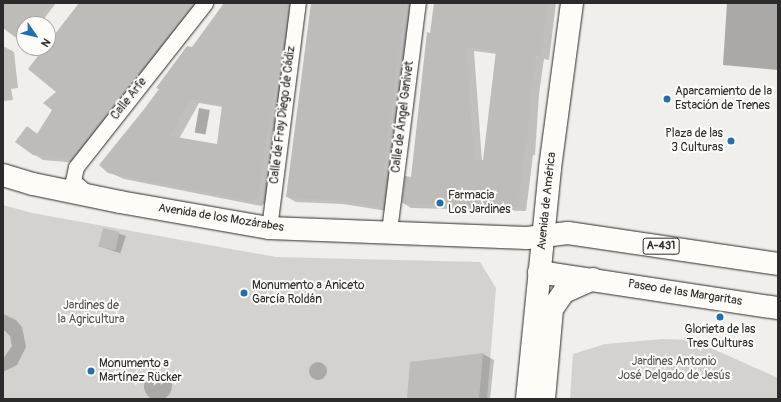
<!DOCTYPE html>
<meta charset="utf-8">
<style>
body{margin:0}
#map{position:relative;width:781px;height:402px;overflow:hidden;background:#f0efeb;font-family:Pangolin,sans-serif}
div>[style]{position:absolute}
.green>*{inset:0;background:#d3d2cf}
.water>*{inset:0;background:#aaa9a7;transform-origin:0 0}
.round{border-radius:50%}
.shadow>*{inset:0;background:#0003;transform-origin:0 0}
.building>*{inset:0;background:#bdbcb8;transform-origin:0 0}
.roads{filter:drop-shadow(0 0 1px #2b2b2b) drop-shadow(0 0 1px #2b2b2b)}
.minor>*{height:15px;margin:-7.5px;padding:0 7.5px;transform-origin:7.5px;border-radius:7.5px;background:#fdfcf7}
.primary>*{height:22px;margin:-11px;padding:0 11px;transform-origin:11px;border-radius:11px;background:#fdfcf7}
.dots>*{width:11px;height:11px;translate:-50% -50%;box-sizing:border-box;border:2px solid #fdfcf7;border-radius:50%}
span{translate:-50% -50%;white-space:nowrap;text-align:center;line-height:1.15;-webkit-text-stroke:4px #fdfcf7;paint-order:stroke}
.shield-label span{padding:1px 3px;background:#fdfcf7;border:1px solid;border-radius:3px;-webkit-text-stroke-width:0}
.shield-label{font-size:11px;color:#2b2b2b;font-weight:700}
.poi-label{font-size:12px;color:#2b2b2b}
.left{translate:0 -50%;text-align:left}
.right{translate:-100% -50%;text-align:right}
.street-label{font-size:12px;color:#2b2b2b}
.park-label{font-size:12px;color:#555554}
.frame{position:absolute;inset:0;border:4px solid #2b2b2b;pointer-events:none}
.north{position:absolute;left:16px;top:16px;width:40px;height:40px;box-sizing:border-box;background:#fdfcf7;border:1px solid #a9a8a5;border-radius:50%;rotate:124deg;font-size:11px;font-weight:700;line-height:16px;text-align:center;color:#2b2b2b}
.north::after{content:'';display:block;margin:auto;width:14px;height:18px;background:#1f6fb2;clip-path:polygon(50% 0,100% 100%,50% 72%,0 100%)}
</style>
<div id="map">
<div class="green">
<div style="clip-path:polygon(3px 205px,32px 213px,276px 257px,480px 262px,496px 288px,487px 399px,3px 399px)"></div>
<div style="clip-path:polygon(663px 339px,693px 340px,778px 378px,778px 399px,570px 399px,573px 354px,605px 344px)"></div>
</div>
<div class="water">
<div style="clip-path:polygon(727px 3px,778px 3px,778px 70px,723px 65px)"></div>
<div style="left:199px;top:108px;width:11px;height:25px;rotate:10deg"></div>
<div style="clip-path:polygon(3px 314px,16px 320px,22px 327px,26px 347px,17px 365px,3px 372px,3px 359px,12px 346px,10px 336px,3px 329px)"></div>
<div class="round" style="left:309px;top:362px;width:18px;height:18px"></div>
<div class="round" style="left:144px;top:372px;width:28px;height:28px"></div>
</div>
<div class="shadow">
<div style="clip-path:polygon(56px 3px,40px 24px,24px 24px,24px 42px,3px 27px,3px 4px)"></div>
<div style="clip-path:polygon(81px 3px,205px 3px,78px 163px,43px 160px,33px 154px,27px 127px,38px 134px,53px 110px,57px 92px,46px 48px)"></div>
<div style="clip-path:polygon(evenodd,226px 3px,296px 3px,267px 202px,261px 206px,124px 179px,108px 172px,192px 48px,226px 3px,199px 103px,223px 107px,218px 145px,179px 139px,199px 103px)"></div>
<div style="clip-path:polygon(312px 3px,414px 3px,387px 211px,343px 204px,296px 202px,287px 197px)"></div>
<div style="clip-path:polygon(evenodd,435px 3px,556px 3px,549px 60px,544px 59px,539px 94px,535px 155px,533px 155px,526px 211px,411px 208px,403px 203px,412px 178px,435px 3px,474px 51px,497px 54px,484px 161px,482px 161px,474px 51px)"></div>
<div style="clip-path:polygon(3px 46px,14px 52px,18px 88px,11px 89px,13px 100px,3px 101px)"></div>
<div style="left:104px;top:229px;width:23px;height:18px;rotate:18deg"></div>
<div style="clip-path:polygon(483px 354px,494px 360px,490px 399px,408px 399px,411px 363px)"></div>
</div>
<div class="building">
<div style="clip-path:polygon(3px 3px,49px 3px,33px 24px,24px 24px,24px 34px,19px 40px,3px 28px)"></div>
<div style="clip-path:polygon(79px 3px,191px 3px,69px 158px,33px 155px,15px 142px,27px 126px,37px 134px,52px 110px,43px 103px,56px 92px,28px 69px,44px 48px,48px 48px,48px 43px)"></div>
<div style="clip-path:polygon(evenodd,224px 3px,288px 3px,258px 197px,252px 201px,108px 173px,99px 165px,145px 108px,159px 89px,156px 88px,187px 46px,192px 47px,224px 3px,190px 99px,222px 105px,217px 144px,170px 136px,190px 99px)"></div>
<div style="clip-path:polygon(311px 3px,405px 3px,383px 175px,387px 175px,384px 203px,379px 202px,379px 206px,334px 200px,286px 197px)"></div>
<div style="clip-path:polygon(evenodd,434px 3px,547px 3px,541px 56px,536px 55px,531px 89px,526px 150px,524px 150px,518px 207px,402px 203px,405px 176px,411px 177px,427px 32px,430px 33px,434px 3px,466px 47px,496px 51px,483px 160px,474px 160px,466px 47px)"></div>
<div style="left:103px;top:228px;width:17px;height:19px;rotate:13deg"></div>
<div style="clip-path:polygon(483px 353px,479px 399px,407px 399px,410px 362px)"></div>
</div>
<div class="roads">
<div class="minor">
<div style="left:88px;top:194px;width:20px;rotate:-139deg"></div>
<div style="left:73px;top:181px;width:14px;rotate:-78deg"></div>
<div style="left:76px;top:167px;width:209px;rotate:-51.8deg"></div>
<div style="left:269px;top:228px;width:227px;rotate:-82.7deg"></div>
<div style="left:389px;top:231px;width:230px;rotate:-82.8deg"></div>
</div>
<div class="primary">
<div style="left:3px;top:175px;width:31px;rotate:17deg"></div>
<div style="left:33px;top:184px;width:89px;rotate:11.7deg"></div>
<div style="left:120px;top:202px;width:151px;rotate:9.9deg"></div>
<div style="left:269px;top:228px;width:258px;rotate:2.2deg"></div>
<div style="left:527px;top:238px;width:41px;rotate:-7deg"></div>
<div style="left:568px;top:233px;width:212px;rotate:8.4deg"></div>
<div style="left:539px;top:272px;width:242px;rotate:8.6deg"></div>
<div style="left:527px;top:399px;width:232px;rotate:-84.3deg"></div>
<div style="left:550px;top:168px;width:166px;rotate:-82.4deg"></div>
<div style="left:544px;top:399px;width:90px;rotate:-84.9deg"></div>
<div style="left:552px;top:309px;width:21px;rotate:-55deg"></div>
<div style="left:564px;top:292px;width:32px;rotate:-24deg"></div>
</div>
</div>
<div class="dots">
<div style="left:667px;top:99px;background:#1f6fb2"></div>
<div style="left:731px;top:141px;background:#1f6fb2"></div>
<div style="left:440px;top:203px;background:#1f6fb2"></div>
<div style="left:244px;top:293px;background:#1f6fb2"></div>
<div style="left:720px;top:317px;background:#1f6fb2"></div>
<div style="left:91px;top:371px;background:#1f6fb2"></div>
</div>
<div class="shield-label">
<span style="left:661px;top:246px">A-431</span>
</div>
<div class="poi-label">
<span class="left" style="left:675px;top:99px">Aparcamiento de la<br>Estación de Trenes</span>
<span class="right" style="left:723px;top:141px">Plaza de las<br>3 Culturas</span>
<span class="left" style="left:448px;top:203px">Farmacia<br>Los Jardines</span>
<span class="left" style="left:252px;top:293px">Monumento a Aniceto<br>García Roldán</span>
<span style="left:720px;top:337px">Glorieta de las<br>Tres Culturas</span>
<span class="left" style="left:99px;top:371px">Monumento a<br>Martínez Rücker</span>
</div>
<div class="street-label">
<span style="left:129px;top:99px;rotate:-52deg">Calle Arfe</span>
<span style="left:283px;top:115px;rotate:-83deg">Calle de Fray Diego de Cádiz</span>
<span style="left:403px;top:117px;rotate:-83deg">Calle de Ángel Ganivet</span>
<span style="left:547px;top:201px;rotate:-84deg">Avenida de América</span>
<span style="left:221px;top:218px;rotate:9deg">Avenida de los Mozárabes</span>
<span style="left:685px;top:293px;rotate:9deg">Paseo de las Margaritas</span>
</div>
<div class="park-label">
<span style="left:91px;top:313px">Jardines de<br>la Agricultura</span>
<span style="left:674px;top:369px">Jardines Antonio<br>José Delgado de Jesús</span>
</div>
<div class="frame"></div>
<div class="north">N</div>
</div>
